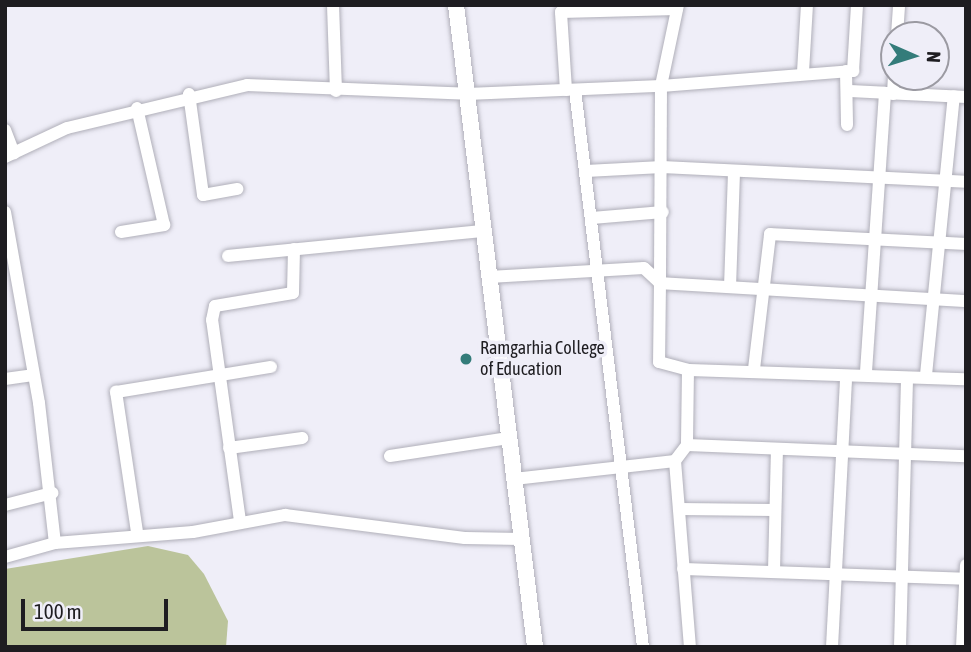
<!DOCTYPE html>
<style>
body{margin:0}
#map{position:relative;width:971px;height:652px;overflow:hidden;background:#efeef8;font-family:"Asap Condensed",sans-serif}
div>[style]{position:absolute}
.green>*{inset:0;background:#bbc49b}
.roads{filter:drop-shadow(0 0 2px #b0afb9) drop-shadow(0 0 2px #b0afb9)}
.street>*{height:12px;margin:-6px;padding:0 6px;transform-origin:6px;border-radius:6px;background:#fff}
.secondary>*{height:16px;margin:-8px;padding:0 8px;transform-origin:8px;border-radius:8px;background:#fff}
.dots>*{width:19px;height:19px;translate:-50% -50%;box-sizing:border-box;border:4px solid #efeef8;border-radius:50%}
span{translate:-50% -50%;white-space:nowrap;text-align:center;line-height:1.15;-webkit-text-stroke:7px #efeef8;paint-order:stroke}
.poi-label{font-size:18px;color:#1e1d21}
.left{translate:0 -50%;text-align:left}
.frame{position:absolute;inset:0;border:7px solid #1e1d21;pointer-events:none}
.north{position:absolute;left:880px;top:21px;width:70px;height:70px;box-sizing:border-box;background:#efeef8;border:2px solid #9b9aa2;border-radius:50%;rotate:93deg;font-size:19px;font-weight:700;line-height:28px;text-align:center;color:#1e1d21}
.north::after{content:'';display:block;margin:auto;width:24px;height:32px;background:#347c7a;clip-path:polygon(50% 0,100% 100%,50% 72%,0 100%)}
.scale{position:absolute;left:21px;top:599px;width:147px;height:32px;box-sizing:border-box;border:4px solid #1e1d21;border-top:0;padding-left:9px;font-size:21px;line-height:24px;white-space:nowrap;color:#1e1d21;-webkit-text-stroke:5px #efeef8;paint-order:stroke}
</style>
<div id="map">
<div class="green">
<div style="clip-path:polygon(148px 546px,188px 555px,204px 574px,228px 621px,226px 647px,5px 647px,5px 569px)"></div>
</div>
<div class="roads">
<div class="street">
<div style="left:333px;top:5px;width:86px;rotate:88deg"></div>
<div style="left:678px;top:5px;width:83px;rotate:101.9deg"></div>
<div style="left:661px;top:86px;width:193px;rotate:-4.5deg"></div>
<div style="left:853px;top:71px;width:66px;rotate:-86.5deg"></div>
<div style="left:897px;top:35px;width:30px;rotate:-86deg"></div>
<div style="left:846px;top:71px;width:54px;rotate:88.9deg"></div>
<div style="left:803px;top:72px;width:67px;rotate:-86.6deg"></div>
<div style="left:566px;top:90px;width:78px;rotate:-93.7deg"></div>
<div style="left:561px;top:12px;width:116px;rotate:-1.5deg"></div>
<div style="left:575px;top:90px;width:561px;rotate:83.04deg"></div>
<div style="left:850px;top:91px;width:35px;rotate:3deg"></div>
<div style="left:885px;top:93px;width:280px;rotate:93.9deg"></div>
<div style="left:885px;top:93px;width:81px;rotate:2.8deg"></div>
<div style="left:189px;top:94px;width:102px;rotate:82.1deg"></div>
<div style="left:203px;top:195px;width:35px;rotate:-10deg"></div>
<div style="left:893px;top:94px;width:17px;rotate:-87deg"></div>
<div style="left:5px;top:130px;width:25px;rotate:69deg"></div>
<div style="left:5px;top:157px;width:68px;rotate:-25.1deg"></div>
<div style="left:67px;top:128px;width:185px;rotate:-13.4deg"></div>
<div style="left:247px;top:85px;width:220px;rotate:2.3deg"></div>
<div style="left:467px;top:94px;width:194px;rotate:-2.4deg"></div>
<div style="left:661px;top:86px;width:197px;rotate:90.3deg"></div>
<div style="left:660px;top:283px;width:307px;rotate:3.4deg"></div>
<div style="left:586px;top:171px;width:76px;rotate:-3deg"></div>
<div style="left:662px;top:167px;width:304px;rotate:2.8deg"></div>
<div style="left:5px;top:212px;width:194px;rotate:79.9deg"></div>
<div style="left:39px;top:403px;width:141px;rotate:83.5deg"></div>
<div style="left:592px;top:218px;width:71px;rotate:-4.8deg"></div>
<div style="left:121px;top:232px;width:44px;rotate:-9.2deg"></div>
<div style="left:164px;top:225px;width:120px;rotate:-103deg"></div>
<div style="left:228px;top:256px;width:257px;rotate:-5.6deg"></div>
<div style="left:489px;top:277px;width:155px;rotate:-3.3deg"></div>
<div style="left:644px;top:268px;width:22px;rotate:43deg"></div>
<div style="left:660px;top:283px;width:79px;rotate:90.7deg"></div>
<div style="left:659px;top:362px;width:30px;rotate:15deg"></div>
<div style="left:688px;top:370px;width:278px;rotate:1.9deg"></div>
<div style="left:730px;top:287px;width:116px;rotate:-88deg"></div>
<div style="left:754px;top:369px;width:136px;rotate:-83.2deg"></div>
<div style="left:770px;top:234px;width:196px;rotate:2.9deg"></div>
<div style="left:688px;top:370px;width:75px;rotate:90.8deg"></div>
<div style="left:687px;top:445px;width:20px;rotate:127deg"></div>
<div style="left:675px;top:461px;width:187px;rotate:85.4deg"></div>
<div style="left:926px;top:375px;width:280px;rotate:-84.3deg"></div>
<div style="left:5px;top:379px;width:28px;rotate:-8deg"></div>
<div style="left:687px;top:445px;width:279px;rotate:2.3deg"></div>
<div style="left:229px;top:448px;width:74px;rotate:-7.8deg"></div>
<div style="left:390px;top:456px;width:120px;rotate:-8.6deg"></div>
<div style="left:514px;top:479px;width:162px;rotate:-6.4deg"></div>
<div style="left:5px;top:505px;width:49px;rotate:-14.3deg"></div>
<div style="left:679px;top:509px;width:95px;rotate:0.6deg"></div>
<div style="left:240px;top:521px;width:203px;rotate:-97.9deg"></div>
<div style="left:212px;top:320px;width:14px;rotate:-78deg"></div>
<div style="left:215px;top:306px;width:79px;rotate:-9.5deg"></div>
<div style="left:293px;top:293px;width:44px;rotate:-88.7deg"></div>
<div style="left:137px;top:532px;width:142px;rotate:-98.5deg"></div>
<div style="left:116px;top:392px;width:157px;rotate:-9.2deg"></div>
<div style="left:5px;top:557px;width:52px;rotate:-15.6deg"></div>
<div style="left:55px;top:543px;width:138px;rotate:-4.6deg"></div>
<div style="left:193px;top:532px;width:94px;rotate:-10.5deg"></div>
<div style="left:285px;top:515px;width:181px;rotate:7.3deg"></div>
<div style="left:465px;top:538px;width:56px;rotate:1deg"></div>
<div style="left:683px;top:569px;width:283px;rotate:2deg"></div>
<div style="left:774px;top:571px;width:120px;rotate:-88.6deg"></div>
<div style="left:832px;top:647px;width:271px;rotate:-87deg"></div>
<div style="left:900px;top:647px;width:267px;rotate:-88.5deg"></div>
<div style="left:962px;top:647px;width:82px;rotate:-87.2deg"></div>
</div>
<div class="secondary">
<div style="left:456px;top:5px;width:647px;rotate:82.98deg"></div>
</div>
</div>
<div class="dots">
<div style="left:466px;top:359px;background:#347c7a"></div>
</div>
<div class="poi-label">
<span class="left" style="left:480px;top:359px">Ramgarhia College<br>of Education</span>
</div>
<div class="frame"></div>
<div class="north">N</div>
<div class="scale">100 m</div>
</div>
